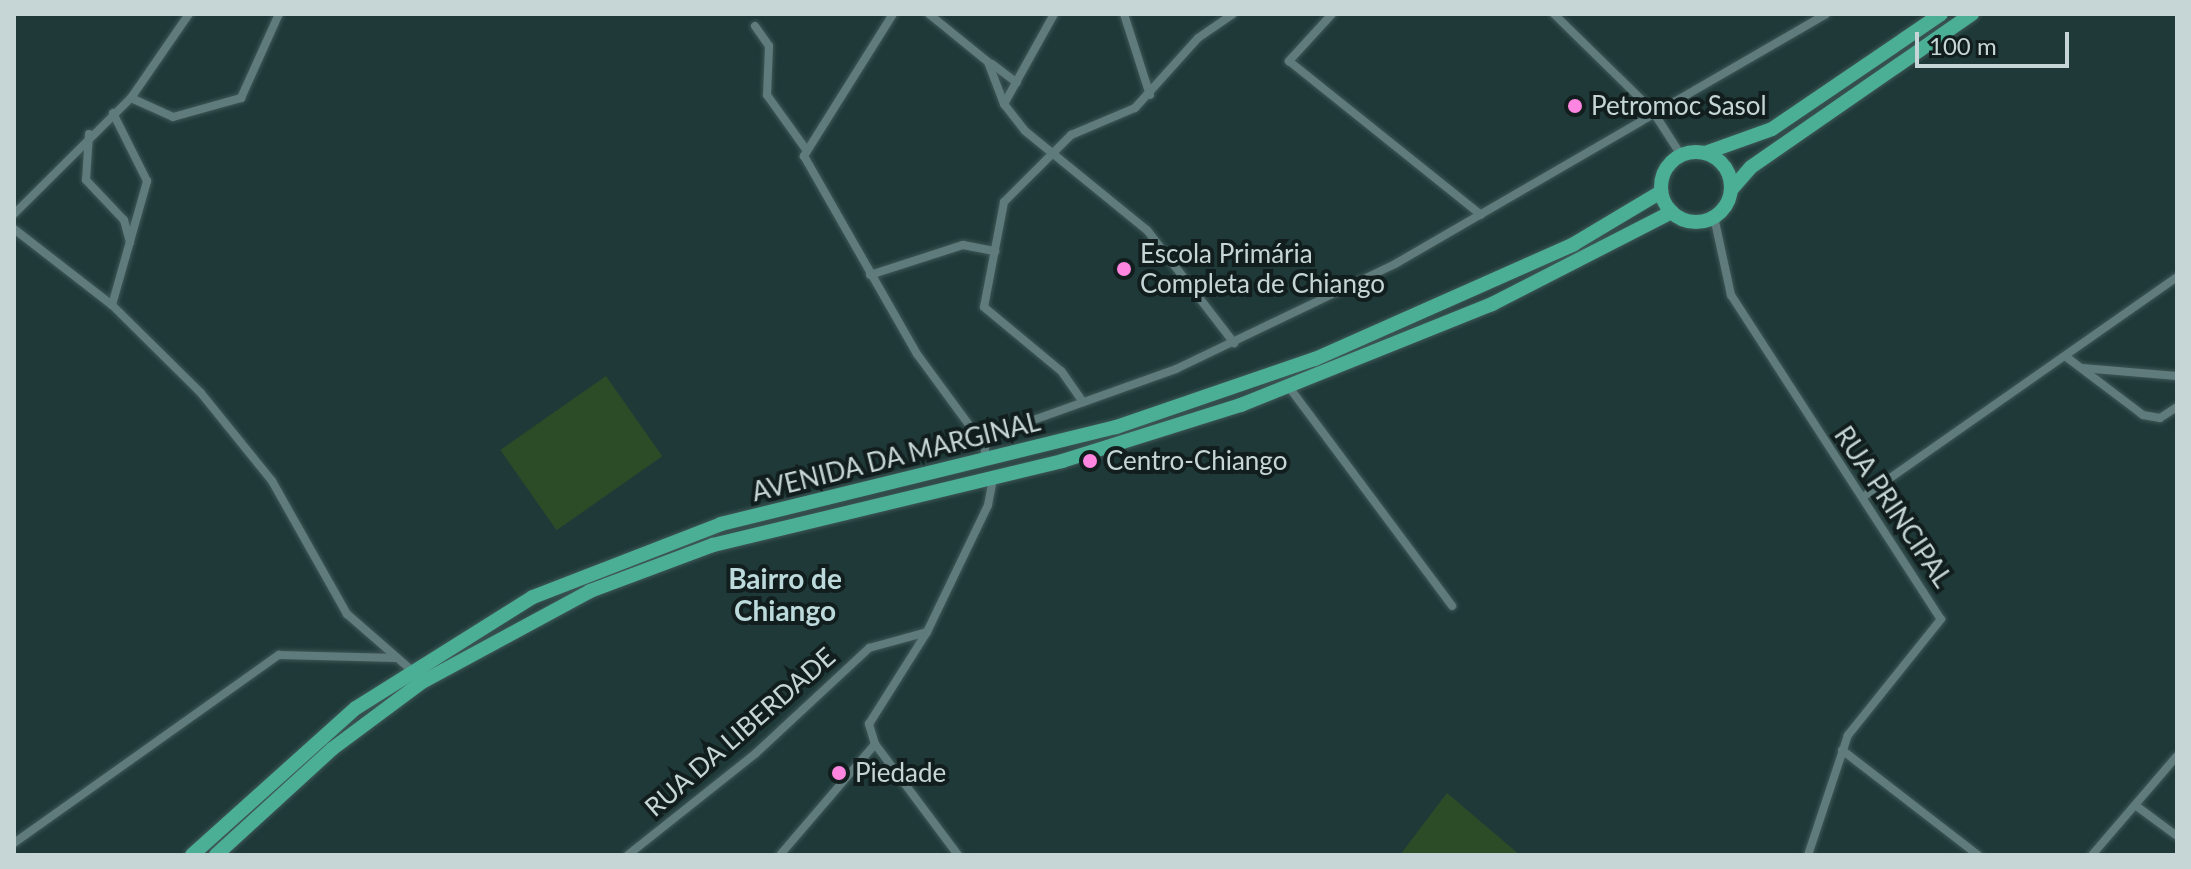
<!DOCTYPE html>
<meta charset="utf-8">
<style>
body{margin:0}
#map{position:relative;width:2191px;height:869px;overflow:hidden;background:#1f3939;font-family:Lato,sans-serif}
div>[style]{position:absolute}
.green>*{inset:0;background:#2b4c27;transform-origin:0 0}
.roads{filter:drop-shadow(0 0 2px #3f5656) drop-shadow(0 0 2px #3f5656)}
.minor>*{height:8px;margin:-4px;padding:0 4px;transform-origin:4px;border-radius:4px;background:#5f7b7b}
.primary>*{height:14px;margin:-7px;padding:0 7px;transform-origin:7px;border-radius:7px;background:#4baf96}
.primary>.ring{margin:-7px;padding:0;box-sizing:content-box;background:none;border:14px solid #4baf96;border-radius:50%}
.dots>*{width:22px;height:22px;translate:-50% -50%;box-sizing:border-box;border:4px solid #121e1e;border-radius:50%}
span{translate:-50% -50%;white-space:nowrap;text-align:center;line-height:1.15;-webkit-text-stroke:8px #121e1e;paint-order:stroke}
.poi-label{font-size:26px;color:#c6d5d5}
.left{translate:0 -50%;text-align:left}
.street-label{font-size:26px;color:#c6d5d5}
.neighbourhood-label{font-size:28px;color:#bcdadb;font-weight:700}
.frame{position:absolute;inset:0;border:16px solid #c6d5d5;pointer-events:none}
.scale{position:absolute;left:1915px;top:32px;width:154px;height:36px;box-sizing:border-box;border:4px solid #c6d5d5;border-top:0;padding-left:10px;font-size:24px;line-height:28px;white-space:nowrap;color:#c6d5d5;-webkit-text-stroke:6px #121e1e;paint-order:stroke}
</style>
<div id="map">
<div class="green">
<div style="left:606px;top:376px;width:98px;height:129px;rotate:55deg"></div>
<div style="clip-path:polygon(1447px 793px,1520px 855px,1400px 855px)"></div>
</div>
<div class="roads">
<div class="minor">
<div style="left:893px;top:14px;width:168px;rotate:122.1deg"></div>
<div style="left:804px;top:156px;width:228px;rotate:60.3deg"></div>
<div style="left:917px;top:354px;width:108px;rotate:53.7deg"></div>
<div style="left:929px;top:14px;width:76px;rotate:39.1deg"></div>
<div style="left:988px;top:62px;width:45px;rotate:69.1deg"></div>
<div style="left:1004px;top:104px;width:34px;rotate:52deg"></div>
<div style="left:1025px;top:131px;width:157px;rotate:39.1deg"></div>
<div style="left:1147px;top:230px;width:143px;rotate:52.4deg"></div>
<div style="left:1124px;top:14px;width:85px;rotate:72.2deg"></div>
<div style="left:1332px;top:14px;width:64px;rotate:132.5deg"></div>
<div style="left:1289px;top:61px;width:246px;rotate:38.7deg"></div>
<div style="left:1554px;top:14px;width:137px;rotate:44.4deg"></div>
<div style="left:1652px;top:110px;width:54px;rotate:57.2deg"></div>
<div style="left:755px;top:26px;width:24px;rotate:55deg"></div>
<div style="left:769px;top:46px;width:49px;rotate:92.3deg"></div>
<div style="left:767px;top:95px;width:65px;rotate:54.4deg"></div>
<div style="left:992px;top:64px;width:31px;rotate:37deg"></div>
<div style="left:131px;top:98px;width:46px;rotate:24.3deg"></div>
<div style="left:173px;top:117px;width:71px;rotate:-15.6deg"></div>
<div style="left:241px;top:98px;width:92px;rotate:-65.7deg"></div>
<div style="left:1004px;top:104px;width:103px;rotate:-60.9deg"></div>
<div style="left:89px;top:134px;width:46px;rotate:93.7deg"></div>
<div style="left:86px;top:180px;width:55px;rotate:46.5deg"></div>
<div style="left:124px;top:220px;width:23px;rotate:75deg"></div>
<div style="left:14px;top:214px;width:165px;rotate:-44.8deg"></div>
<div style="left:131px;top:98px;width:102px;rotate:-55.4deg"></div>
<div style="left:1714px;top:217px;width:80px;rotate:77.7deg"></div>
<div style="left:1731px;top:295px;width:386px;rotate:57.1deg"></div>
<div style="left:1941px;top:619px;width:149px;rotate:128.7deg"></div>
<div style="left:1848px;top:735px;width:126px;rotate:108.4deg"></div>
<div style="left:14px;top:229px;width:124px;rotate:37.8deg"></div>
<div style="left:112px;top:305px;width:125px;rotate:44.7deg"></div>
<div style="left:201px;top:393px;width:113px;rotate:51.1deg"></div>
<div style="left:272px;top:481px;width:153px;rotate:60.6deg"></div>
<div style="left:347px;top:614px;width:84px;rotate:41.1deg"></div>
<div style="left:870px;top:275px;width:98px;rotate:-17.9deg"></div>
<div style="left:963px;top:245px;width:33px;rotate:11deg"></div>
<div style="left:112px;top:305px;width:129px;rotate:-74.2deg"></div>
<div style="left:147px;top:181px;width:76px;rotate:-116.6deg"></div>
<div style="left:2065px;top:356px;width:98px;rotate:37.1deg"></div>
<div style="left:2143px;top:415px;width:17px;rotate:10deg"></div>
<div style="left:2160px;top:418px;width:20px;rotate:-33deg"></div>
<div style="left:2082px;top:368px;width:95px;rotate:4.8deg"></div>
<div style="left:1289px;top:387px;width:273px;rotate:53.3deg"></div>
<div style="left:1083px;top:402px;width:38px;rotate:-125deg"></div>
<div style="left:1061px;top:371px;width:100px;rotate:-140.3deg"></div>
<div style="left:984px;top:307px;width:107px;rotate:-79.2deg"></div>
<div style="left:1004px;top:202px;width:95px;rotate:-45deg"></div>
<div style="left:1071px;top:135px;width:69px;rotate:-22.9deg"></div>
<div style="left:1135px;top:108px;width:94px;rotate:-48deg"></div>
<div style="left:1198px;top:38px;width:42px;rotate:-34.4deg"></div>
<div style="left:984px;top:461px;width:24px;rotate:-85deg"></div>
<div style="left:986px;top:437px;width:202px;rotate:-19.7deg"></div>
<div style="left:1176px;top:369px;width:243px;rotate:-25.6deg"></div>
<div style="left:1395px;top:264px;width:498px;rotate:-30.1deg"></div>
<div style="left:1863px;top:497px;width:383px;rotate:-35deg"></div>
<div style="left:1842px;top:750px;width:172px;rotate:37.7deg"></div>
<div style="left:2135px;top:805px;width:52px;rotate:36.4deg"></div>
<div style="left:14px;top:843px;width:325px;rotate:-35.4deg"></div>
<div style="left:279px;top:655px;width:117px;rotate:1.5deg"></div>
<div style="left:628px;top:855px;width:162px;rotate:-38.5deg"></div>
<div style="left:755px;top:754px;width:156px;rotate:-42.9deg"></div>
<div style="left:869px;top:648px;width:60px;rotate:-15.4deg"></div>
<div style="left:780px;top:855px;width:146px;rotate:-49.4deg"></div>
<div style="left:958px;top:855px;width:139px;rotate:-126.8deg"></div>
<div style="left:875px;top:744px;width:21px;rotate:-107deg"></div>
<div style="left:869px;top:724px;width:109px;rotate:-57.8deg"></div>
<div style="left:927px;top:632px;width:141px;rotate:-64.3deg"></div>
<div style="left:988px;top:505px;width:26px;rotate:-79deg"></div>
<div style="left:2092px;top:855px;width:130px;rotate:-49.4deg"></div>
</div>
<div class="primary">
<div class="ring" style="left:1661px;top:152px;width:56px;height:56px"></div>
<div style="left:1705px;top:153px;width:71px;rotate:-19.7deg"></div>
<div style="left:1772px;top:129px;width:204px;rotate:-34.2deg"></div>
<div style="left:1731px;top:190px;width:30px;rotate:-49deg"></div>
<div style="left:1751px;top:167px;width:269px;rotate:-34.7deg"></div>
<div style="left:192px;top:855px;width:220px;rotate:-41.9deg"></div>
<div style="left:356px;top:708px;width:209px;rotate:-32.1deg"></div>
<div style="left:533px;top:597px;width:202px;rotate:-21.2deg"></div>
<div style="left:721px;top:524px;width:407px;rotate:-13.8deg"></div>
<div style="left:1116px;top:427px;width:210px;rotate:-18.9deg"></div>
<div style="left:1315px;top:359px;width:283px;rotate:-23.9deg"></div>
<div style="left:1574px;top:244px;width:101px;rotate:-30.9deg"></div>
<div style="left:216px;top:855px;width:157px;rotate:-42.4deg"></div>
<div style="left:332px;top:749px;width:112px;rotate:-36.7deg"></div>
<div style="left:422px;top:682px;width:191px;rotate:-28.4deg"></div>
<div style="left:590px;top:591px;width:131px;rotate:-20.5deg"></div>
<div style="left:713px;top:545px;width:359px;rotate:-13.5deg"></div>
<div style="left:1062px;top:461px;width:188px;rotate:-17.4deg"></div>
<div style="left:1241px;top:405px;width:271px;rotate:-21.9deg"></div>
<div style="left:1492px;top:304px;width:202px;rotate:-27.1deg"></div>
</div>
</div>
<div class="dots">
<div style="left:1575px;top:106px;background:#fe85e0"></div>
<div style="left:1124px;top:269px;background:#fe85e0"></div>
<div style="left:1090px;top:461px;background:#fe85e0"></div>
<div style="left:839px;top:773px;background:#fe85e0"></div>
</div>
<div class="poi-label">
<span class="left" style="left:1591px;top:106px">Petromoc Sasol</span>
<span class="left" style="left:1140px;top:269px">Escola Primária<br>Completa de Chiango</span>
<span class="left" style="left:1106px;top:461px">Centro-Chiango</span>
<span class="left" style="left:855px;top:773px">Piedade</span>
</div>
<div class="street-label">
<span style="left:896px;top:457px;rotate:-14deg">AVENIDA DA MARGINAL</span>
<span style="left:1893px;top:507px;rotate:56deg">RUA PRINCIPAL</span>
<span style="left:740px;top:732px;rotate:-41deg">RUA DA LIBERDADE</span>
</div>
<div class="neighbourhood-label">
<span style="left:785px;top:594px">Bairro de<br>Chiango</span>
</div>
<div class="frame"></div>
<div class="scale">100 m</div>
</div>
